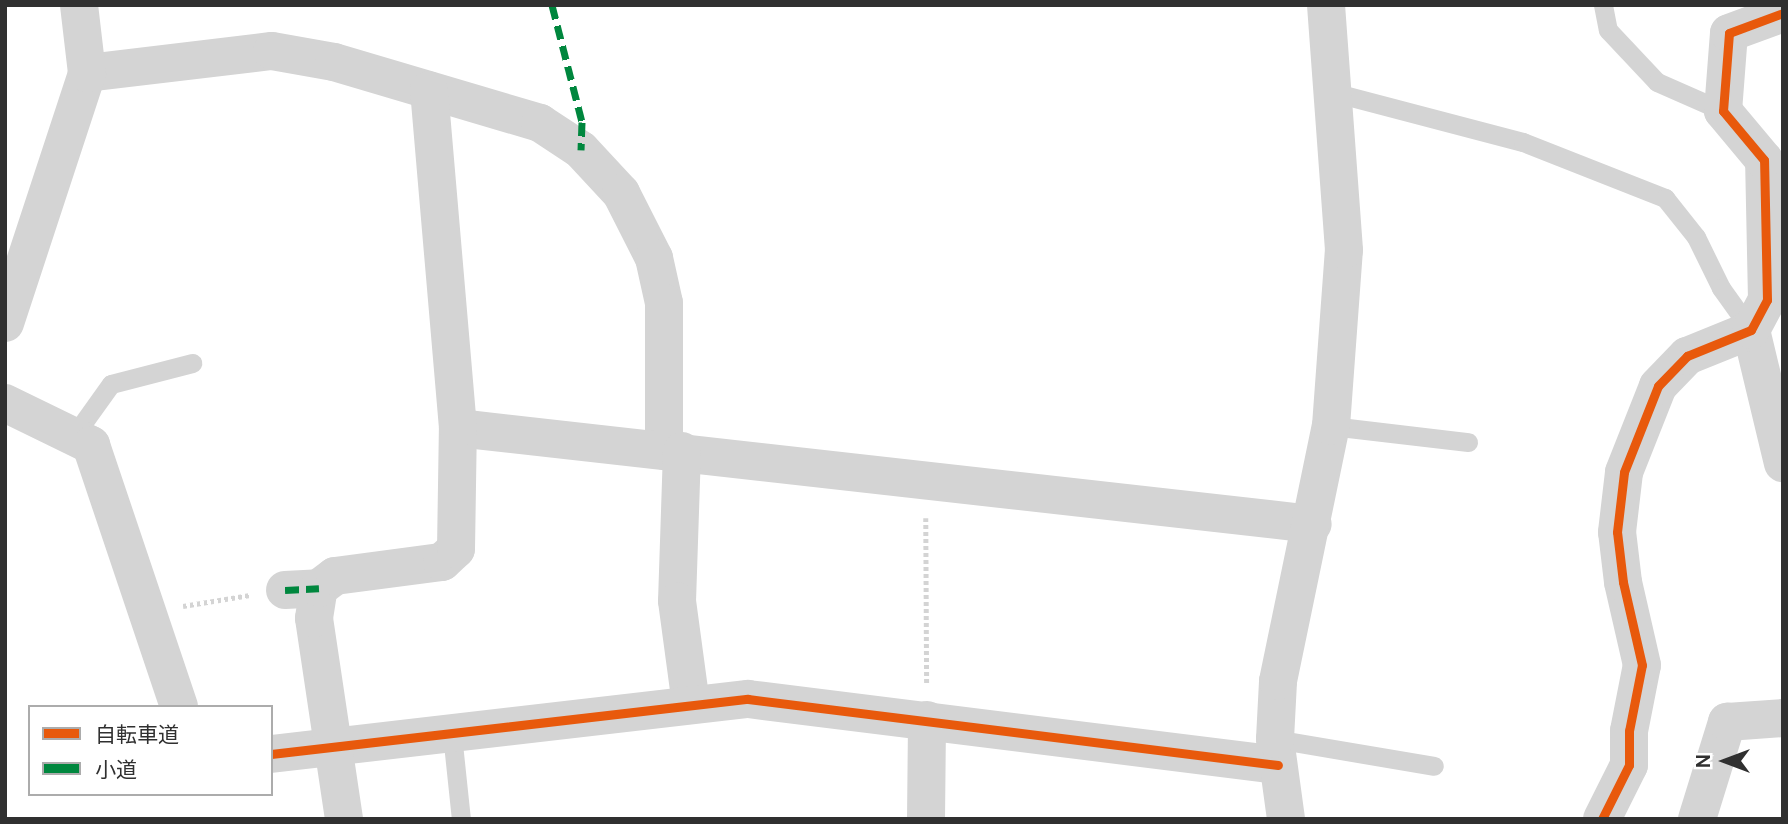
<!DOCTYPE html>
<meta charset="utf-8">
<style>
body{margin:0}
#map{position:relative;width:1788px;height:824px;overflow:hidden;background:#fff;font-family:"DM Sans","Noto Sans JP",sans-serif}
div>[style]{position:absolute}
.path>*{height:4.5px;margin-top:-2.25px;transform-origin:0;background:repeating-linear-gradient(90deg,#d4d4d4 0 3.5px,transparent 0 7px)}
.service>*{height:19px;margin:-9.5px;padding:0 9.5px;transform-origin:9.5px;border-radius:9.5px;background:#d4d4d4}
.minor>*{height:38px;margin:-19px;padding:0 19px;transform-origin:19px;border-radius:19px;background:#d4d4d4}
.tertiary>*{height:38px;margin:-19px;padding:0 19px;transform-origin:19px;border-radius:19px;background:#d4d4d4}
.quiet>*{height:7px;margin-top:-3.5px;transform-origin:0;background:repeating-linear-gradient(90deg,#00873e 0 14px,transparent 0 21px)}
.cycleway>*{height:9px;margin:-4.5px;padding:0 4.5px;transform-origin:4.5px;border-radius:4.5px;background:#e8590c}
span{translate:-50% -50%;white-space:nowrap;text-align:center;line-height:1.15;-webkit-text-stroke:7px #fff;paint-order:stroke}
.frame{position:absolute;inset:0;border:7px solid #303030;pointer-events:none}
.legend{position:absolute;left:28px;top:705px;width:245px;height:91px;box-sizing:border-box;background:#fff;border:2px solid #acacac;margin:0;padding:9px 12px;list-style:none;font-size:21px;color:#303030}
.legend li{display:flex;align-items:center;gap:14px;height:35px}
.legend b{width:35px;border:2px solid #acacac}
.north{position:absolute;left:1690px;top:726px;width:70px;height:70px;-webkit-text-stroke:5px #fff;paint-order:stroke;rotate:270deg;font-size:19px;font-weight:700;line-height:28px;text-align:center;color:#303030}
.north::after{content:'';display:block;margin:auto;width:24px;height:32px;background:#303030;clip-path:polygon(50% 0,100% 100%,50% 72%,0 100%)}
</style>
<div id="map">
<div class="path">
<div style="left:926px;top:518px;width:166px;rotate:89.7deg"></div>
<div style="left:183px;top:606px;width:68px;rotate:-9.3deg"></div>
</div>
<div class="service">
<div style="left:1603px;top:5px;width:25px;rotate:79deg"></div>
<div style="left:1608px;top:30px;width:71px;rotate:46.7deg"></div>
<div style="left:1657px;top:82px;width:72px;rotate:23.7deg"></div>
<div style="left:1336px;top:93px;width:193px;rotate:14.7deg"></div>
<div style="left:1523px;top:142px;width:153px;rotate:21.5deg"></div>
<div style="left:1665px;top:198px;width:50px;rotate:51.5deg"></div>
<div style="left:1696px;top:237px;width:57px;rotate:63.9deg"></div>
<div style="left:1721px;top:288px;width:52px;rotate:54.5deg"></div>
<div style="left:1331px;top:426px;width:138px;rotate:6.7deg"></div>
<div style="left:73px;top:437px;width:65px;rotate:-54.4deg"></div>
<div style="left:111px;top:384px;width:84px;rotate:-14.5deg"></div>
<div style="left:452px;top:734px;width:85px;rotate:84deg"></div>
<div style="left:1275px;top:739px;width:161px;rotate:9.6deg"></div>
</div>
<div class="minor">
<div style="left:87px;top:73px;width:186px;rotate:-6.8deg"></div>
<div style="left:272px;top:51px;width:63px;rotate:10.1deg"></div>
<div style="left:334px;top:62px;width:215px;rotate:16.5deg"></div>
<div style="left:540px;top:123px;width:49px;rotate:33.4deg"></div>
<div style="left:581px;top:150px;width:59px;rotate:47.1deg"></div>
<div style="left:621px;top:193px;width:73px;rotate:63.1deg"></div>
<div style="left:654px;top:258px;width:46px;rotate:77.5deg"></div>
<div style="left:664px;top:303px;width:148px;rotate:90deg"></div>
<div style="left:5px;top:323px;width:263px;rotate:-71.8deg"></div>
<div style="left:87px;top:73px;width:68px;rotate:-96.7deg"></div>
<div style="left:1751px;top:330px;width:137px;rotate:76.5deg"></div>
<div style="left:5px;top:403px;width:96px;rotate:26deg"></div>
<div style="left:91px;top:445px;width:276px;rotate:71.4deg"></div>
<div style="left:458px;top:428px;width:860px;rotate:6.41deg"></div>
<div style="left:682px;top:451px;width:150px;rotate:91.9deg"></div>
<div style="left:677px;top:601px;width:104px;rotate:82.3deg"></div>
<div style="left:285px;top:590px;width:34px;rotate:-3deg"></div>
<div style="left:271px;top:754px;width:480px;rotate:-6.6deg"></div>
<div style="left:748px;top:699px;width:534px;rotate:7.1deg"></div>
<div style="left:344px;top:819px;width:203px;rotate:-98.5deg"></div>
<div style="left:314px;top:618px;width:30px;rotate:-81deg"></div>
<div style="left:319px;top:588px;width:20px;rotate:-37deg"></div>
<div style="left:335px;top:576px;width:108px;rotate:-7.5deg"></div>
<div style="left:442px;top:562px;width:19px;rotate:-43deg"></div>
<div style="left:456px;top:549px;width:121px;rotate:-89.1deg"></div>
<div style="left:458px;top:428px;width:339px;rotate:-94.9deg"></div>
<div style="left:926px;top:819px;width:99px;rotate:-89.4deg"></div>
<div style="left:1602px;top:819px;width:60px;rotate:-63.4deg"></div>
<div style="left:1629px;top:765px;width:34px;rotate:-90deg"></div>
<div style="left:1629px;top:731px;width:67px;rotate:-78.9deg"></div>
<div style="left:1642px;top:665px;width:85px;rotate:-102.9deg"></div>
<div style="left:1623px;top:582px;width:50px;rotate:-96.8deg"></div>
<div style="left:1617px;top:532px;width:60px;rotate:-83.3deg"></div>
<div style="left:1624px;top:472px;width:92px;rotate:-68.4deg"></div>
<div style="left:1658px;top:386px;width:42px;rotate:-46deg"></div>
<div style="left:1687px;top:356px;width:69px;rotate:-22.1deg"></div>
<div style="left:1751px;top:330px;width:34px;rotate:-62deg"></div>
<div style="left:1767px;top:300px;width:140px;rotate:-91.2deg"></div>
<div style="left:1764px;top:160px;width:64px;rotate:-129.9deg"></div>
<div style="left:1723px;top:111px;width:78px;rotate:-85.6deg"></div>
<div style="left:1729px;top:33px;width:58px;rotate:-20.3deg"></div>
<div style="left:1697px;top:819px;width:102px;rotate:-72.8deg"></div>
<div style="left:1727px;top:722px;width:56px;rotate:-4.1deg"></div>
</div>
<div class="tertiary">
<div style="left:1286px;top:819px;width:81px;rotate:-97.8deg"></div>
<div style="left:1275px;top:739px;width:58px;rotate:-87deg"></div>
<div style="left:1278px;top:681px;width:260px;rotate:-78.3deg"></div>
<div style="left:1331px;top:426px;width:176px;rotate:-85.8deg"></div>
<div style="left:1344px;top:250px;width:246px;rotate:-94.2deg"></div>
</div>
<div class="quiet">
<div style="left:552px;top:5px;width:121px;rotate:75.6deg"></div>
<div style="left:582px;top:122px;width:28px;rotate:92deg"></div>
<div style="left:285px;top:590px;width:34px;rotate:-3deg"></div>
</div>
<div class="cycleway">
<div style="left:271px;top:754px;width:480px;rotate:-6.6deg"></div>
<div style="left:748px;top:699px;width:534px;rotate:7.1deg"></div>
<div style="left:1602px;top:819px;width:60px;rotate:-63.4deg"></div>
<div style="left:1629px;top:765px;width:34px;rotate:-90deg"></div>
<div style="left:1629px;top:731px;width:67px;rotate:-78.9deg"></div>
<div style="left:1642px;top:665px;width:85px;rotate:-102.9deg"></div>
<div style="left:1623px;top:582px;width:50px;rotate:-96.8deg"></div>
<div style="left:1617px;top:532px;width:60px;rotate:-83.3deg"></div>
<div style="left:1624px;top:472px;width:92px;rotate:-68.4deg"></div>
<div style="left:1658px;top:386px;width:42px;rotate:-46deg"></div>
<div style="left:1687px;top:356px;width:69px;rotate:-22.1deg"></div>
<div style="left:1751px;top:330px;width:34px;rotate:-62deg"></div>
<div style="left:1767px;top:300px;width:140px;rotate:-91.2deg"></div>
<div style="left:1764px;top:160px;width:64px;rotate:-129.9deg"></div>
<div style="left:1723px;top:111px;width:78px;rotate:-85.6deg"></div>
<div style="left:1729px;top:33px;width:58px;rotate:-20.3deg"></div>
</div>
<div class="frame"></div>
<ul class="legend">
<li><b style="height:9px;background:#e8590c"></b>自転車道</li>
<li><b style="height:9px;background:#00873e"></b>小道</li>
</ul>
<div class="north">N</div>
</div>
